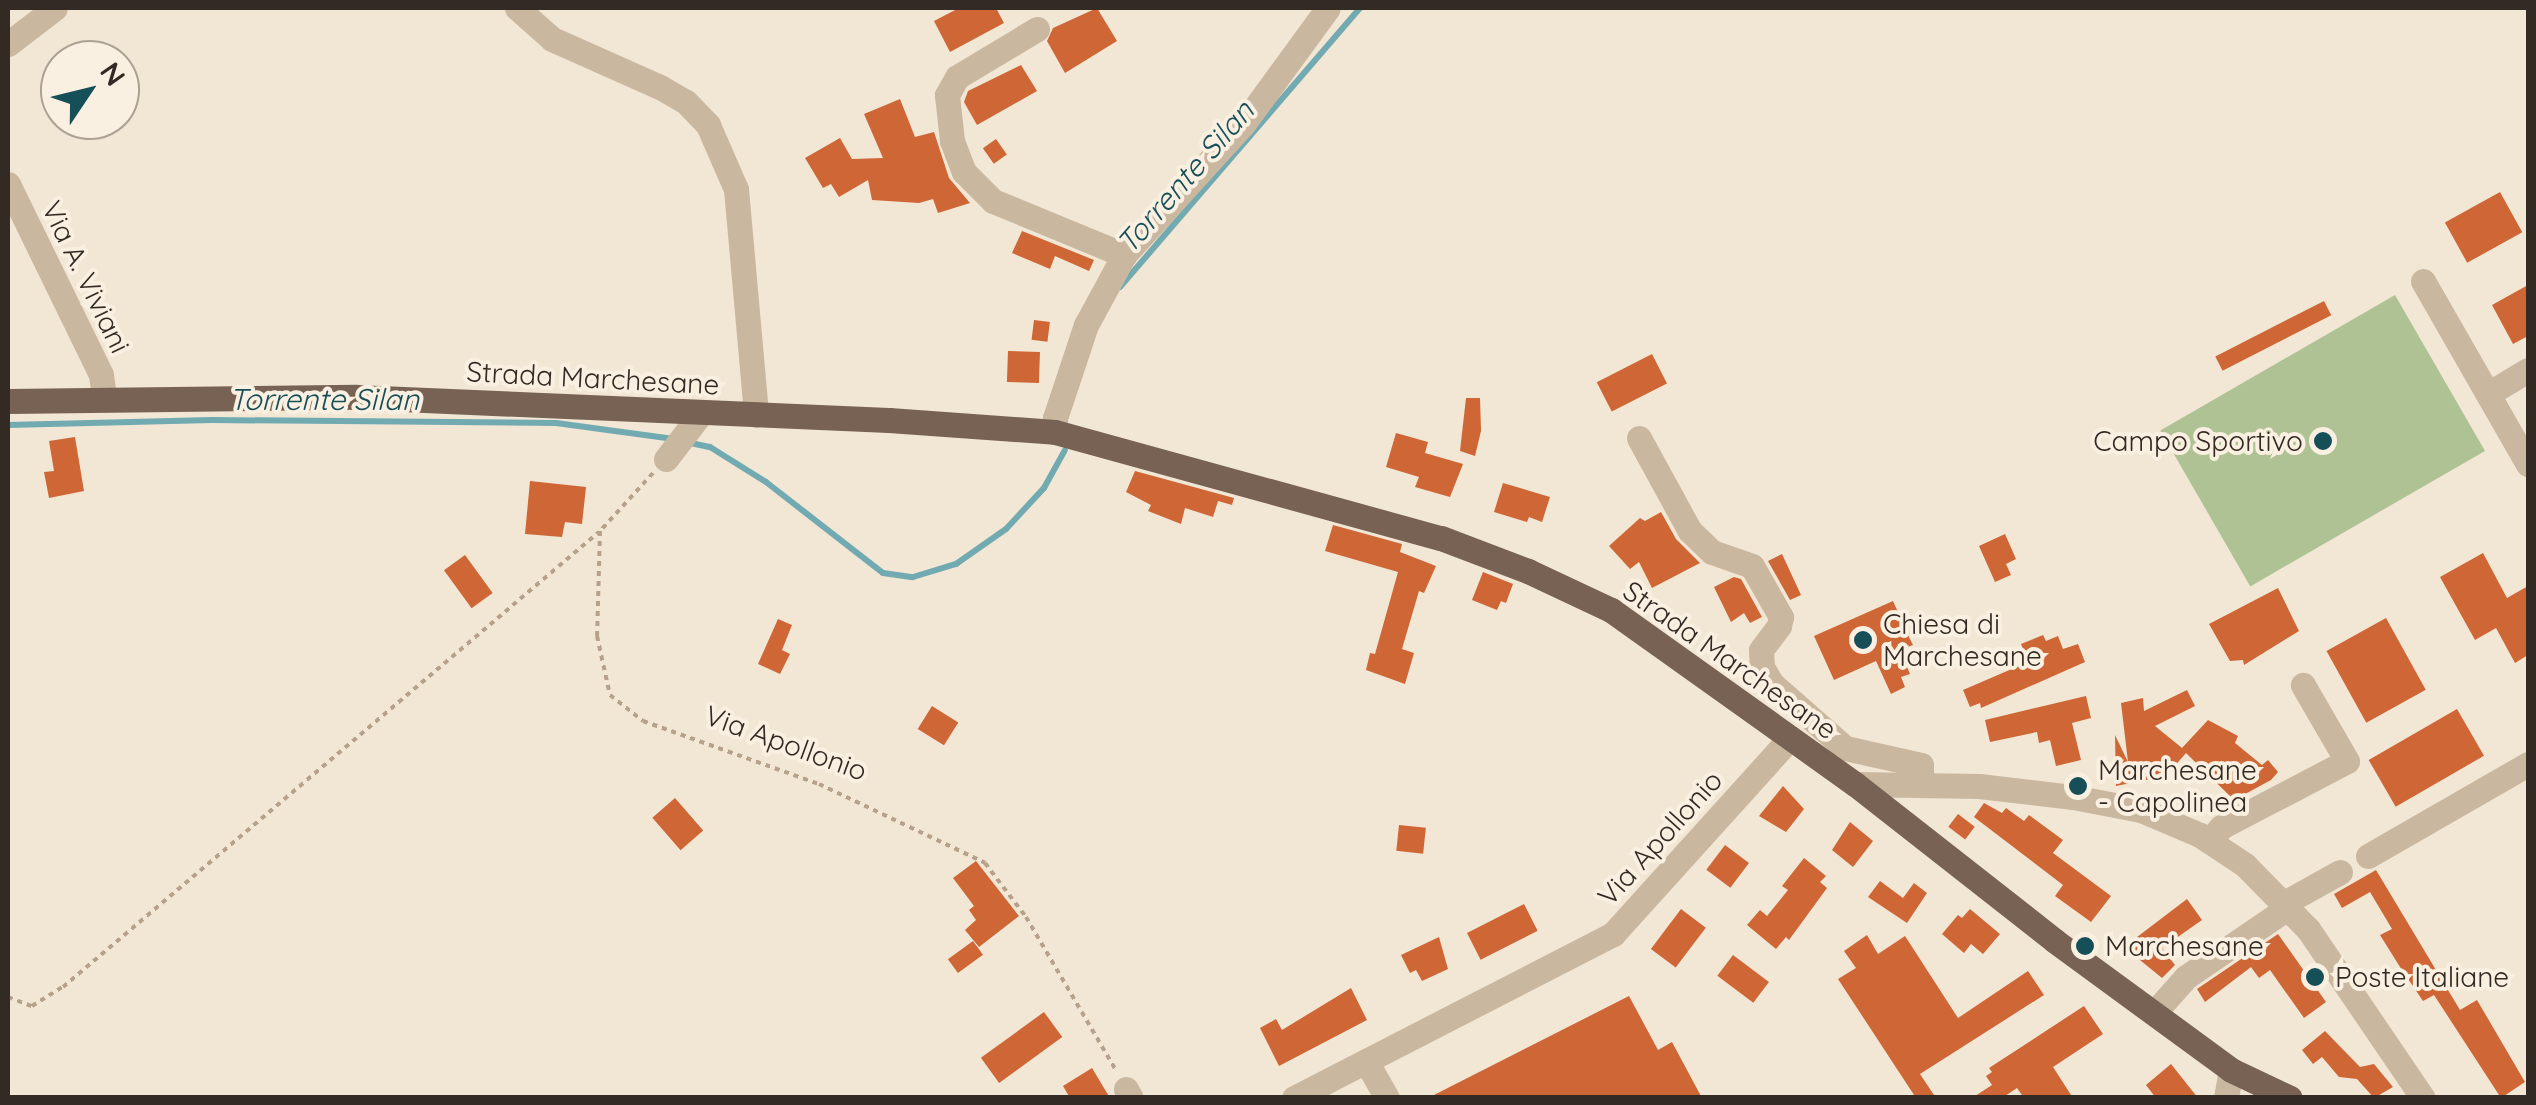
<!DOCTYPE html>
<style>
body{margin:0}
#map{position:relative;width:2536px;height:1105px;overflow:hidden;background:#f2e6d5;font-family:Quicksand,sans-serif}
div>[style]{position:absolute}
.green>*{inset:0;background:#afc294;transform-origin:0 0}
.stream>*{height:6px;margin:-3px;padding:0 3px;transform-origin:3px;border-radius:3px;background:#72aab1}
.building>*{inset:0;background:#cf6636;transform-origin:0 0}
.path>*{height:4px;margin-top:-2px;transform-origin:0;background:repeating-linear-gradient(90deg,#b6a18b 0 5px,transparent 0 10px)}
.minor>*{height:25px;margin:-12.5px;padding:0 12.5px;transform-origin:12.5px;border-radius:12.5px;background:#cab7a0}
.major>*{height:25px;margin:-12.5px;padding:0 12.5px;transform-origin:12.5px;border-radius:12.5px;background:#776254}
.dots>*{width:28px;height:28px;translate:-50% -50%;box-sizing:border-box;border:5px solid #faf0e1;border-radius:50%}
span{translate:-50% -50%;white-space:nowrap;text-align:center;line-height:1.15;-webkit-text-stroke:8px #faf0e1;paint-order:stroke}
.street-label{font-size:28px;color:#342a24}
.poi-label{font-size:28px;color:#342a24}
.right{translate:-100% -50%;text-align:right}
.left{translate:0 -50%;text-align:left}
.water-label{font-size:30px;color:#174f58;font-style:italic}
.frame{position:absolute;inset:0;border:10px solid #342a24;pointer-events:none}
.north{position:absolute;left:40px;top:40px;width:100px;height:100px;box-sizing:border-box;background:#faf0e1;border:2px solid #aba195;border-radius:50%;rotate:55deg;font-size:28px;font-weight:700;line-height:40px;text-align:center;color:#342a24}
.north::after{content:'';display:block;margin:auto;width:35px;height:45px;background:#174f58;clip-path:polygon(50% 0,100% 100%,50% 72%,0 100%)}
</style>
<div id="map">
<div class="green">
<div style="left:2395px;top:295px;width:180px;height:271px;rotate:60deg"></div>
</div>
<div class="stream">
<div style="left:1120px;top:287px;width:368px;rotate:-49.3deg"></div>
<div style="left:8px;top:425px;width:204px;rotate:-1.4deg"></div>
<div style="left:212px;top:420px;width:344px;rotate:0.5deg"></div>
<div style="left:556px;top:423px;width:119px;rotate:7.7deg"></div>
<div style="left:686px;top:442px;width:25px;rotate:12deg"></div>
<div style="left:710px;top:447px;width:66px;rotate:32deg"></div>
<div style="left:766px;top:482px;width:148px;rotate:37.9deg"></div>
<div style="left:883px;top:573px;width:30px;rotate:8deg"></div>
<div style="left:913px;top:577px;width:45px;rotate:-16.8deg"></div>
<div style="left:956px;top:564px;width:61px;rotate:-35deg"></div>
<div style="left:1006px;top:529px;width:56px;rotate:-47.2deg"></div>
<div style="left:1044px;top:488px;width:43px;rotate:-61.1deg"></div>
</div>
<div class="building">
<div style="clip-path:polygon(959px 8px,996px 8px,1004px 23px,950px 52px,934px 21px)"></div>
<div style="clip-path:polygon(1097px 8px,1117px 41px,1065px 73px,1047px 41px,1053px 28px)"></div>
<div style="clip-path:polygon(1021px 65px,1037px 91px,977px 125px,964px 102px,968px 91px)"></div>
<div style="clip-path:polygon(900px 99px,915px 137px,934px 132px,949px 178px,970px 203px,938px 213px,933px 199px,919px 203px,872px 200px,868px 180px,839px 197px,831px 184px,823px 188px,805px 158px,840px 138px,852px 159px,883px 158px,864px 114px)"></div>
<div style="left:996px;top:139px;width:19px;height:16px;rotate:55deg"></div>
<div style="left:2500px;top:192px;width:46px;height:63px;rotate:61deg"></div>
<div style="clip-path:polygon(1022px 231px,1094px 260px,1089px 271px,1055px 256px,1050px 269px,1012px 253px)"></div>
<div style="clip-path:polygon(2528px 285px,2528px 336px,2513px 344px,2492px 305px)"></div>
<div style="left:2324px;top:301px;width:16px;height:122px;rotate:63deg"></div>
<div style="left:1034px;top:320px;width:16px;height:20px;rotate:7deg"></div>
<div style="left:1008px;top:351px;width:32px;height:31px;rotate:2deg"></div>
<div style="left:1652px;top:354px;width:33px;height:62px;rotate:63deg"></div>
<div style="clip-path:polygon(1466px 398px,1480px 398px,1481px 431px,1475px 456px,1460px 451px)"></div>
<div style="clip-path:polygon(1396px 433px,1428px 442px,1425px 453px,1463px 464px,1450px 497px,1415px 487px,1419px 477px,1386px 467px)"></div>
<div style="clip-path:polygon(75px 437px,84px 491px,49px 498px,44px 472px,54px 471px,49px 441px)"></div>
<div style="clip-path:polygon(1135px 471px,1234px 498px,1232px 505px,1218px 501px,1213px 517px,1185px 508px,1181px 524px,1148px 511px,1151px 505px,1126px 492px)"></div>
<div style="clip-path:polygon(530px 481px,586px 487px,582px 524px,565px 522px,562px 537px,525px 534px)"></div>
<div style="clip-path:polygon(1503px 483px,1550px 497px,1542px 522px,1529px 517px,1527px 522px,1494px 512px)"></div>
<div style="clip-path:polygon(1661px 512px,1676px 539px,1700px 563px,1652px 588px,1639px 562px,1630px 569px,1609px 546px,1640px 518px,1645px 521px)"></div>
<div style="clip-path:polygon(1333px 525px,1402px 544px,1400px 552px,1436px 566px,1424px 593px,1419px 591px,1402px 649px,1414px 653px,1405px 684px,1366px 670px,1370px 653px,1375px 654px,1398px 572px,1325px 551px)"></div>
<div style="clip-path:polygon(2005px 534px,2016px 559px,2006px 564px,2011px 575px,1995px 582px,1979px 546px)"></div>
<div style="clip-path:polygon(2483px 553px,2507px 598px,2528px 586px,2528px 655px,2515px 663px,2496px 628px,2475px 640px,2440px 577px)"></div>
<div style="clip-path:polygon(1782px 554px,1801px 595px,1790px 600px,1768px 561px)"></div>
<div style="left:465px;top:555px;width:47px;height:26px;rotate:54deg"></div>
<div style="clip-path:polygon(1483px 572px,1513px 584px,1506px 603px,1501px 601px,1497px 610px,1472px 600px)"></div>
<div style="clip-path:polygon(1734px 577px,1741px 579px,1762px 617px,1750px 623px,1744px 613px,1731px 622px,1714px 587px)"></div>
<div style="clip-path:polygon(2278px 588px,2299px 631px,2244px 665px,2243px 660px,2230px 661px,2209px 624px)"></div>
<div style="clip-path:polygon(1893px 601px,1901px 619px,1911px 615px,1918px 631px,1908px 635px,1913px 645px,1900px 650px,1910px 674px,1901px 677px,1905px 687px,1891px 694px,1876px 661px,1834px 680px,1814px 636px)"></div>
<div style="left:2386px;top:618px;width:82px;height:68px;rotate:61deg"></div>
<div style="clip-path:polygon(778px 619px,792px 625px,782px 650px,790px 654px,780px 674px,758px 664px)"></div>
<div style="clip-path:polygon(2043px 635px,2046px 641px,2058px 636px,2063px 649px,2078px 644px,2085px 662px,1981px 708px,1980px 703px,1970px 707px,1963px 690px,2028px 662px,2021px 644px)"></div>
<div style="clip-path:polygon(2187px 690px,2195px 706px,2155px 726px,2182px 748px,2208px 720px,2238px 736px,2235px 743px,2262px 765px,2268px 760px,2278px 772px,2271px 780px,2234px 800px,2186px 753px,2166px 776px,2116px 786px,2115px 735px,2128px 762px,2121px 703px,2143px 698px,2144px 711px)"></div>
<div style="clip-path:polygon(2086px 696px,2091px 718px,2072px 723px,2081px 760px,2056px 766px,2050px 740px,2039px 743px,2037px 732px,1990px 742px,1985px 720px)"></div>
<div style="left:932px;top:706px;width:31px;height:27px;rotate:32deg"></div>
<div style="left:2457px;top:709px;width:54px;height:102px;rotate:60deg"></div>
<div style="clip-path:polygon(1783px 786px,1804px 809px,1786px 832px,1759px 816px)"></div>
<div style="left:675px;top:798px;width:43px;height:30px;rotate:49deg"></div>
<div style="clip-path:polygon(1984px 803px,2002px 813px,2006px 808px,2024px 821px,2029px 815px,2063px 840px,2053px 853px,2111px 896px,2091px 922px,2055px 896px,2063px 885px,1974px 817px)"></div>
<div style="left:1958px;top:814px;width:21px;height:16px;rotate:37deg"></div>
<div style="clip-path:polygon(1850px 822px,1873px 841px,1853px 867px,1832px 850px)"></div>
<div style="left:1399px;top:825px;width:27px;height:26px;rotate:6deg"></div>
<div style="left:1725px;top:845px;width:30px;height:31px;rotate:37deg"></div>
<div style="clip-path:polygon(1804px 858px,1826px 876px,1820px 882px,1827px 888px,1789px 940px,1786px 937px,1776px 949px,1747px 925px,1760px 910px,1767px 916px,1788px 890px,1782px 886px)"></div>
<div style="clip-path:polygon(976px 861px,1019px 916px,979px 947px,965px 930px,976px 920px,969px 910px,974px 906px,953px 878px)"></div>
<div style="clip-path:polygon(2376px 870px,2460px 1010px,2477px 1000px,2525px 1082px,2501px 1098px,2434px 995px,2423px 1001px,2400px 967px,2380px 935px,2392px 929px,2370px 892px,2342px 908px,2334px 894px)"></div>
<div style="clip-path:polygon(1880px 881px,1903px 898px,1914px 883px,1927px 893px,1907px 923px,1868px 897px)"></div>
<div style="clip-path:polygon(2187px 899px,2202px 920px,2162px 948px,2175px 965px,2162px 978px,2124px 947px)"></div>
<div style="left:1524px;top:904px;width:30px;height:64px;rotate:63deg"></div>
<div style="left:1681px;top:909px;width:31px;height:50px;rotate:37deg"></div>
<div style="clip-path:polygon(1970px 909px,2000px 934px,1983px 954px,1971px 944px,1964px 953px,1942px 934px,1958px 915px,1962px 918px)"></div>
<div style="clip-path:polygon(2278px 934px,2326px 1002px,2304px 1018px,2270px 970px,2259px 978px,2251px 967px,2205px 1002px,2197px 989px)"></div>
<div style="clip-path:polygon(1867px 935px,1878px 954px,1905px 936px,1958px 1018px,2028px 971px,2044px 995px,1920px 1074px,1936px 1098px,1916px 1098px,1838px 979px,1856px 968px,1844px 951px)"></div>
<div style="clip-path:polygon(1439px 937px,1448px 969px,1422px 981px,1416px 970px,1410px 973px,1401px 955px)"></div>
<div style="left:973px;top:941px;width:17px;height:31px;rotate:54deg"></div>
<div style="left:1733px;top:955px;width:45px;height:26px;rotate:37deg"></div>
<div style="clip-path:polygon(1351px 988px,1367px 1020px,1279px 1066px,1260px 1028px,1276px 1019px,1282px 1030px)"></div>
<div style="clip-path:polygon(1629px 996px,1658px 1050px,1672px 1042px,1702px 1098px,1428px 1098px)"></div>
<div style="clip-path:polygon(2084px 1006px,2103px 1034px,2053px 1067px,2073px 1098px,2024px 1098px,2017px 1088px,2002px 1098px,1972px 1098px,1992px 1085px,1986px 1076px,1992px 1072px,1989px 1068px)"></div>
<div style="left:1044px;top:1012px;width:31px;height:78px;rotate:54deg"></div>
<div style="clip-path:polygon(2325px 1031px,2360px 1067px,2374px 1064px,2393px 1087px,2374px 1098px,2357px 1079px,2339px 1077px,2322px 1057px,2313px 1064px,2302px 1050px)"></div>
<div style="clip-path:polygon(2171px 1064px,2198px 1098px,2156px 1098px,2146px 1085px)"></div>
<div style="clip-path:polygon(1092px 1068px,1110px 1098px,1070px 1098px,1063px 1086px)"></div>
</div>
<div class="path">
<div style="left:653px;top:473px;width:79px;rotate:132.4deg"></div>
<div style="left:600px;top:531px;width:105px;rotate:91.6deg"></div>
<div style="left:597px;top:636px;width:60px;rotate:77.6deg"></div>
<div style="left:610px;top:695px;width:42px;rotate:38.2deg"></div>
<div style="left:643px;top:721px;width:187px;rotate:19.7deg"></div>
<div style="left:819px;top:784px;width:184px;rotate:25.4deg"></div>
<div style="left:985px;top:863px;width:68px;rotate:52.8deg"></div>
<div style="left:1026px;top:917px;width:176px;rotate:59.6deg"></div>
<div style="left:8px;top:997px;width:26px;rotate:21deg"></div>
<div style="left:32px;top:1006px;width:36px;rotate:-32deg"></div>
<div style="left:63px;top:987px;width:703px;rotate:-40.33deg"></div>
</div>
<div class="minor">
<div style="left:517px;top:8px;width:47px;rotate:41.5deg"></div>
<div style="left:552px;top:39px;width:118px;rotate:24deg"></div>
<div style="left:660px;top:87px;width:30px;rotate:30deg"></div>
<div style="left:686px;top:102px;width:32px;rotate:46deg"></div>
<div style="left:708px;top:125px;width:70px;rotate:66.4deg"></div>
<div style="left:736px;top:189px;width:227px;rotate:84.9deg"></div>
<div style="left:1037px;top:29px;width:93px;rotate:149deg"></div>
<div style="left:957px;top:77px;width:21px;rotate:119deg"></div>
<div style="left:947px;top:95px;width:46px;rotate:83.8deg"></div>
<div style="left:952px;top:141px;width:33px;rotate:69deg"></div>
<div style="left:964px;top:172px;width:41px;rotate:45deg"></div>
<div style="left:993px;top:201px;width:142px;rotate:22.4deg"></div>
<div style="left:8px;top:44px;width:59px;rotate:-37.5deg"></div>
<div style="left:8px;top:184px;width:212px;rotate:64deg"></div>
<div style="left:101px;top:375px;width:22px;rotate:82deg"></div>
<div style="left:2423px;top:281px;width:211px;rotate:60.2deg"></div>
<div style="left:2488px;top:394px;width:47px;rotate:-31deg"></div>
<div style="left:1055px;top:432px;width:14px;rotate:-90deg"></div>
<div style="left:1055px;top:418px;width:98px;rotate:-71.6deg"></div>
<div style="left:1086px;top:325px;width:80px;rotate:-61.5deg"></div>
<div style="left:1124px;top:255px;width:178px;rotate:-47.7deg"></div>
<div style="left:1244px;top:123px;width:142px;rotate:-53.9deg"></div>
<div style="left:1639px;top:438px;width:106px;rotate:61.3deg"></div>
<div style="left:1690px;top:531px;width:30px;rotate:44deg"></div>
<div style="left:1712px;top:552px;width:42px;rotate:19.3deg"></div>
<div style="left:1752px;top:566px;width:59px;rotate:60.4deg"></div>
<div style="left:1781px;top:617px;width:9px;rotate:103deg"></div>
<div style="left:1779px;top:626px;width:30px;rotate:127deg"></div>
<div style="left:1761px;top:650px;width:17px;rotate:87deg"></div>
<div style="left:1762px;top:667px;width:20px;rotate:60deg"></div>
<div style="left:1772px;top:684px;width:97px;rotate:41.2deg"></div>
<div style="left:1845px;top:748px;width:78px;rotate:12.6deg"></div>
<div style="left:1921px;top:765px;width:20px;rotate:90deg"></div>
<div style="left:666px;top:459px;width:58px;rotate:-52.7deg"></div>
<div style="left:1855px;top:784px;width:124px;rotate:0.9deg"></div>
<div style="left:1979px;top:786px;width:95px;rotate:6.7deg"></div>
<div style="left:2073px;top:797px;width:69px;rotate:10.8deg"></div>
<div style="left:2141px;top:810px;width:64px;rotate:23deg"></div>
<div style="left:2200px;top:835px;width:54px;rotate:33.7deg"></div>
<div style="left:2245px;top:865px;width:90px;rotate:45.5deg"></div>
<div style="left:2308px;top:929px;width:204px;rotate:55.8deg"></div>
<div style="left:2209px;top:841px;width:18px;rotate:-49deg"></div>
<div style="left:2221px;top:827px;width:142px;rotate:-27.6deg"></div>
<div style="left:2347px;top:761px;width:88px;rotate:-120.1deg"></div>
<div style="left:2368px;top:856px;width:185px;rotate:-29.9deg"></div>
<div style="left:2284px;top:903px;width:64px;rotate:-29deg"></div>
<div style="left:2154px;top:1013px;width:48px;rotate:-48.4deg"></div>
<div style="left:2186px;top:977px;width:122px;rotate:-34.3deg"></div>
<div style="left:1366px;top:1061px;width:43px;rotate:60.4deg"></div>
<div style="left:1126px;top:1089px;width:10px;rotate:61deg"></div>
<div style="left:1294px;top:1098px;width:359px;rotate:-27.2deg"></div>
<div style="left:1613px;top:934px;width:264px;rotate:-47.9deg"></div>
<div style="left:2226px;top:1098px;width:28px;rotate:-80deg"></div>
</div>
<div class="major">
<div style="left:8px;top:401px;width:348px;rotate:-0.7deg"></div>
<div style="left:356px;top:397px;width:533px;rotate:2.47deg"></div>
<div style="left:889px;top:420px;width:166px;rotate:4.1deg"></div>
<div style="left:1055px;top:432px;width:400px;rotate:15.4deg"></div>
<div style="left:1441px;top:538px;width:93px;rotate:20.8deg"></div>
<div style="left:1528px;top:571px;width:92px;rotate:25.2deg"></div>
<div style="left:1611px;top:610px;width:300px;rotate:35.5deg"></div>
<div style="left:1855px;top:784px;width:254px;rotate:38.1deg"></div>
<div style="left:2055px;top:941px;width:218px;rotate:36.2deg"></div>
<div style="left:2231px;top:1070px;width:65px;rotate:25.4deg"></div>
</div>
<div class="dots">
<div style="left:2323px;top:441px;background:#174f58"></div>
<div style="left:1863px;top:640px;background:#174f58"></div>
<div style="left:2078px;top:786px;background:#174f58"></div>
<div style="left:2085px;top:946px;background:#174f58"></div>
<div style="left:2315px;top:977px;background:#174f58"></div>
</div>
<div class="street-label">
<span style="left:86px;top:277px;rotate:64deg">Via A. Viviani</span>
<span style="left:593px;top:378px;rotate:3deg">Strada Marchesane</span>
<span style="left:1730px;top:660px;rotate:35deg">Strada Marchesane</span>
<span style="left:786px;top:743px;rotate:20deg">Via Apollonio</span>
<span style="left:1660px;top:838px;rotate:-48deg">Via Apollonio</span>
</div>
<div class="poi-label">
<span class="right" style="left:2303px;top:441px">Campo Sportivo</span>
<span class="left" style="left:1883px;top:640px">Chiesa di<br>Marchesane</span>
<span class="left" style="left:2098px;top:786px">Marchesane<br>- Capolinea</span>
<span class="left" style="left:2105px;top:946px">Marchesane</span>
<span class="left" style="left:2335px;top:977px">Poste Italiane</span>
</div>
<div class="water-label">
<span style="left:1185px;top:177px;rotate:-49deg">Torrente Silan</span>
<span style="left:324px;top:399px">Torrente Silan</span>
</div>
<div class="frame"></div>
<div class="north">N</div>
</div>
